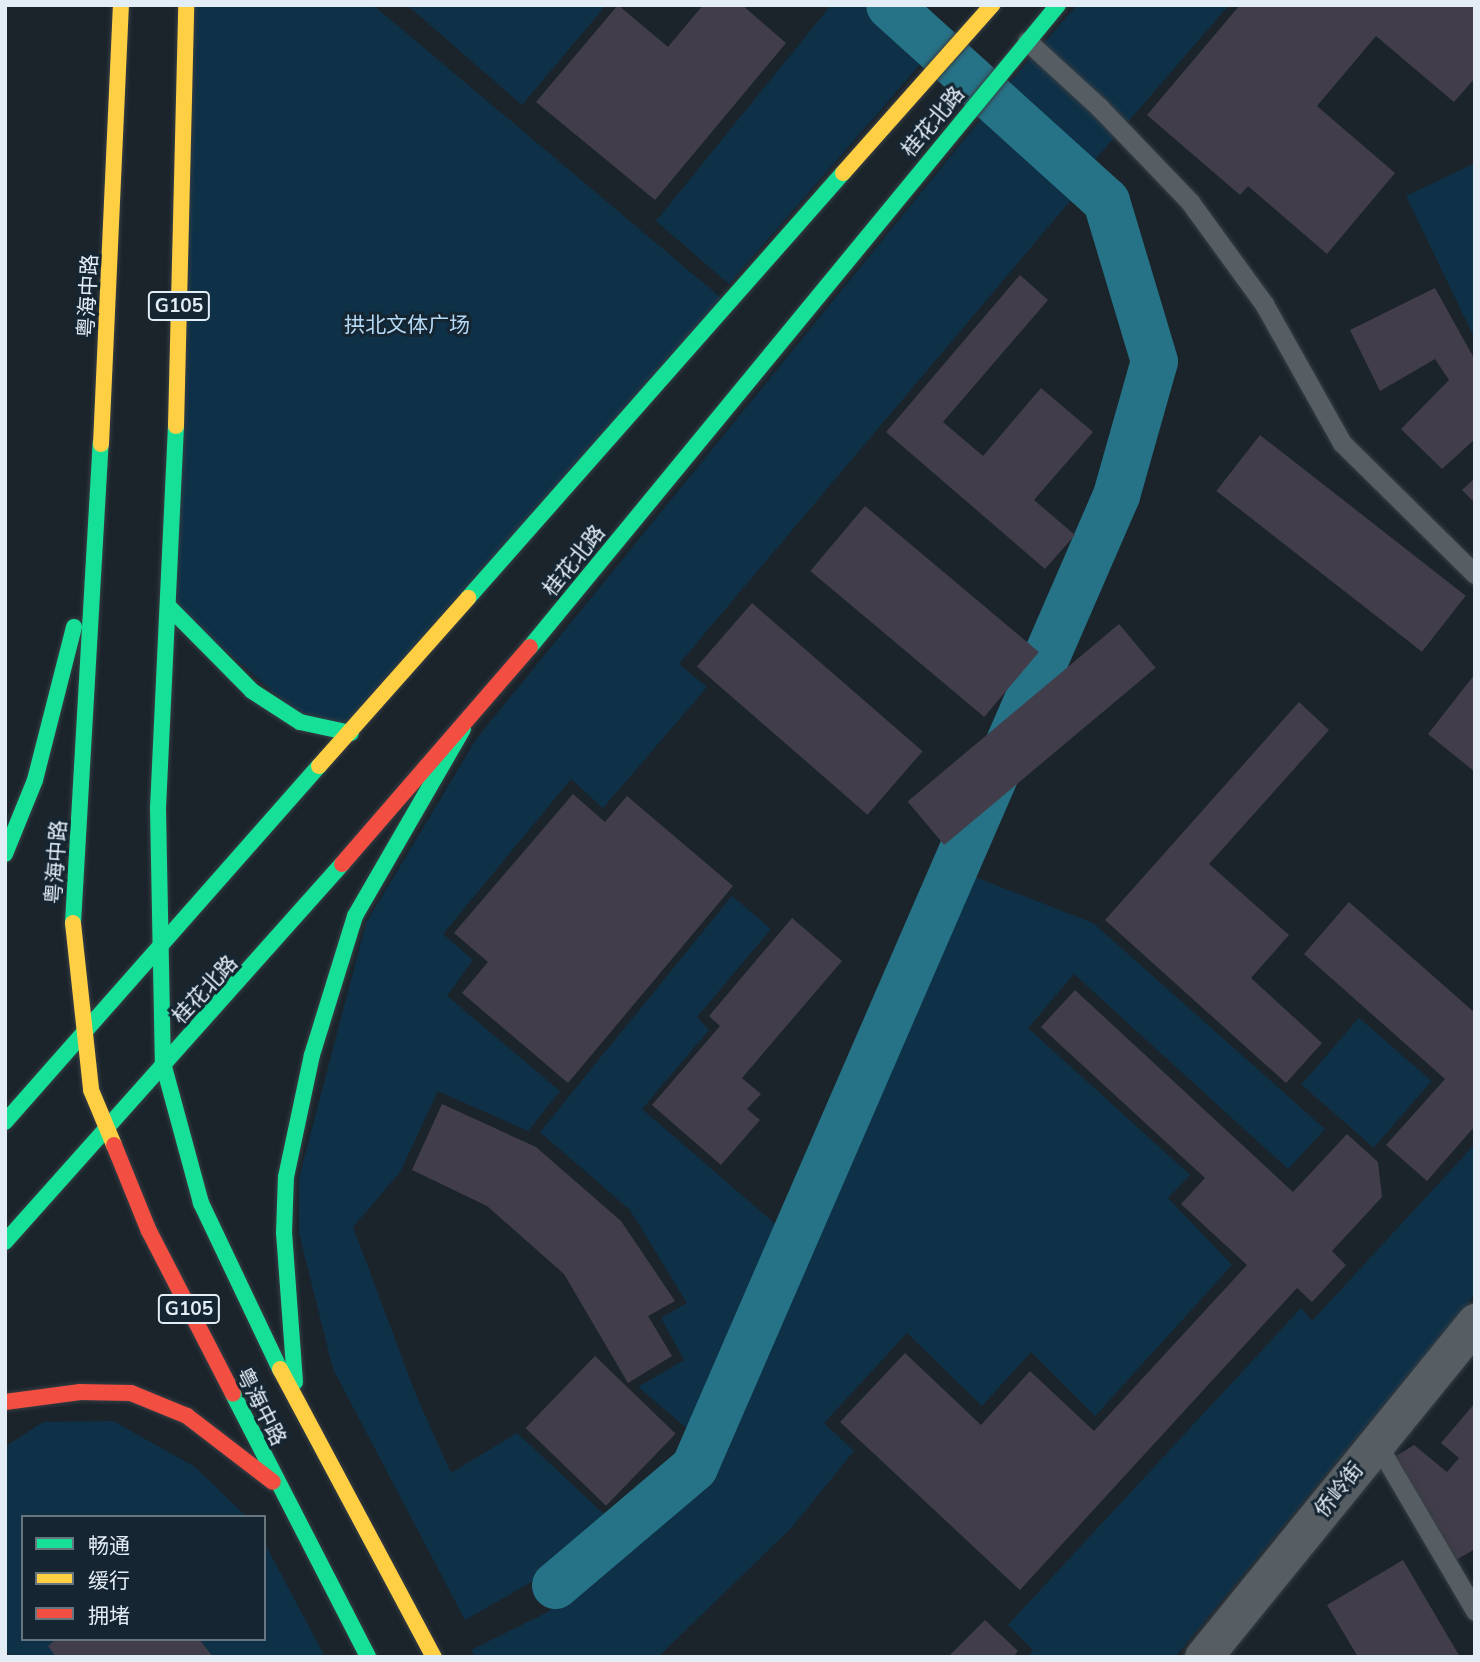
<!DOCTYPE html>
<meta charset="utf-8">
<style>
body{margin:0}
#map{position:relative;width:1480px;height:1662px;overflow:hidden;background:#1b242b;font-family:Mulish,"Noto Sans SC",sans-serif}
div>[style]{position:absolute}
.green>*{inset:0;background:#0e3148;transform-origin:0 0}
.canal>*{height:47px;margin:-23.5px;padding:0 23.5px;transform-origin:23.5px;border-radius:23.5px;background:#267387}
.building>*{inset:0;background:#423d4b;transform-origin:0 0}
.roads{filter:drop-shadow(0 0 2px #373e44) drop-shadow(0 0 2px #373e44)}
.lane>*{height:19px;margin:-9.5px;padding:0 9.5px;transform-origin:9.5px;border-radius:9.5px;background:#565e63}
.street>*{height:37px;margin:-18.5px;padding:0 18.5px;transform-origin:18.5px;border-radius:18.5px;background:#565e63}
.fast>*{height:16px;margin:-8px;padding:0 8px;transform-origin:8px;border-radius:8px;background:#16e098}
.slow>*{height:16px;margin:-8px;padding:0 8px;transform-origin:8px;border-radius:8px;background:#ffcf43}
.jam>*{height:16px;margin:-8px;padding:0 8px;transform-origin:8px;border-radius:8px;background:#f24e42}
span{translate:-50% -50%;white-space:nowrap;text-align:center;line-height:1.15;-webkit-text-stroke:6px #152531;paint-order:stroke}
.shield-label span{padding:2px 5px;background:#152531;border:2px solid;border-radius:5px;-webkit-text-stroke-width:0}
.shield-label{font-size:19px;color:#e3edf5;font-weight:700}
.street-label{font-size:21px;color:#e3edf5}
.park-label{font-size:21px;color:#b6d9f5}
.frame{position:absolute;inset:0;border:7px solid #e3edf5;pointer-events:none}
.legend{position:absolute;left:21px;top:1515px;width:245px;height:126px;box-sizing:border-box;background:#152531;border:2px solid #67757f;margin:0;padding:9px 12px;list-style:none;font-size:21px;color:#e3edf5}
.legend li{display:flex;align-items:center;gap:14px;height:35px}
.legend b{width:35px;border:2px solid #67757f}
</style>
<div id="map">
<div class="green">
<div style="clip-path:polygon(194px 5px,373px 5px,726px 302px,348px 728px,298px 714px,174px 605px)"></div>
<div style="clip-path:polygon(407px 5px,606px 5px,522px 105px)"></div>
<div style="clip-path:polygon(831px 5px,870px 5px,925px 59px,729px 284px,656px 221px)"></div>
<div style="clip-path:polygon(1077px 5px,1229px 5px,1088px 168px,1003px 90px)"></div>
<div style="clip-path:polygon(985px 114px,1076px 194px,679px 664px,707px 687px,603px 808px,571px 779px,443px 934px,473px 960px,447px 996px,560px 1091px,528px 1131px,438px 1091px,400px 1172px,353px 1227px,416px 1395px,451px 1473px,517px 1433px,605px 1515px,549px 1572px,465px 1620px,333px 1369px,299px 1233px,299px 1178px,366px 923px,477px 738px)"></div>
<div style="clip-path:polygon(1475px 163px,1475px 339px,1406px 196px)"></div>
<div style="clip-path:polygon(970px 875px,1093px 923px,1325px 1129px,1288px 1169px,1074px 974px,1028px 1028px,1190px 1175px,1168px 1198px,1232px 1265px,1095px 1416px,1031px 1352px,982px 1406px,907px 1333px,824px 1423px,854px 1451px,792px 1527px,658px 1657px,475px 1657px,471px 1650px,548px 1612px,712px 1484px)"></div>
<div style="clip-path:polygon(732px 896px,771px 929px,697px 1017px,709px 1030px,642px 1109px,781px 1229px,695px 1435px,638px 1387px,684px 1360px,661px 1318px,687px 1303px,630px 1210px,540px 1132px)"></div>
<div style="left:1359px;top:1018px;width:96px;height:88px;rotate:41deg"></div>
<div style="clip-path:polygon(1475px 1144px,1475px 1294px,1175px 1657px,1028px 1657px,1033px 1650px,1008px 1625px,1301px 1308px,1312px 1321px)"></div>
<div style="clip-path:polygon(113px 1421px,195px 1467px,247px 1517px,23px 1517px,23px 1639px,264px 1639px,264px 1542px,325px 1657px,11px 1657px,5px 1649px,5px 1447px,43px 1422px)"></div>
</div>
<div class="canal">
<div style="left:555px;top:1585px;width:182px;rotate:-40.3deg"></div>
<div style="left:694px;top:1467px;width:1060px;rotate:-66.53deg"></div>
<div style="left:1116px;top:495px;width:139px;rotate:-74.2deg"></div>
<div style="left:1154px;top:361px;width:167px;rotate:-106.7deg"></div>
<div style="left:1106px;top:201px;width:292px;rotate:-137.9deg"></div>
</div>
<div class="building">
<div style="clip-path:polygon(618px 5px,668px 47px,703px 5px,742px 5px,786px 43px,655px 200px,536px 102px)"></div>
<div style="clip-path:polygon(1240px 5px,1475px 5px,1475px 78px,1454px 102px,1376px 36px,1317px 106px,1395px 173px,1327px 254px,1248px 186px,1240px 195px,1147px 115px)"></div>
<div style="clip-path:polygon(1020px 275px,1048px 300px,943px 422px,983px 456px,1041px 388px,1093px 432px,1034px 500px,1075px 535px,1045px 569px,886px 432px)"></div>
<div style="clip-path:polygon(1435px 288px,1475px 360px,1475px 439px,1442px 469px,1401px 429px,1449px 380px,1435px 359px,1380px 391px,1350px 330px)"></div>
<div style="left:1260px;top:435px;width:261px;height:71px;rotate:38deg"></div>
<div style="clip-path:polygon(1475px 478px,1475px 503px,1462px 490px)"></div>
<div style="left:865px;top:506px;width:227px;height:85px;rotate:40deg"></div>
<div style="left:752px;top:603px;width:226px;height:84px;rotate:41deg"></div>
<div style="left:1119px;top:624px;width:57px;height:276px;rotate:50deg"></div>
<div style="clip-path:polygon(1475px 674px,1475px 772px,1428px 734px)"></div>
<div style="clip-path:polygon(1299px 702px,1329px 730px,1209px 864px,1289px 935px,1251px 978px,1322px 1043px,1286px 1083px,1105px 920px)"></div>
<div style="clip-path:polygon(573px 794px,605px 822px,627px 796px,733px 886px,568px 1083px,462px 993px,488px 962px,454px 933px)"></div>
<div style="clip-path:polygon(1349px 902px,1475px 1013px,1475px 1126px,1427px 1181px,1386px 1145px,1445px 1079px,1304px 954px)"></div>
<div style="clip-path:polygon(792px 918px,842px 961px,742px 1078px,761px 1094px,747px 1109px,760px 1120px,721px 1165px,652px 1105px,720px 1026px,709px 1016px)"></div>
<div style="clip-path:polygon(1075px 990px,1293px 1192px,1347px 1134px,1378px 1162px,1382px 1197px,1332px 1251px,1346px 1265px,1312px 1302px,1297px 1288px,1020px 1590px,840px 1422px,905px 1353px,981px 1425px,1030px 1371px,1094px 1431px,1247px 1265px,1181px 1204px,1205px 1178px,1041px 1027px)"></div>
<div style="clip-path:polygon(442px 1104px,536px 1147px,621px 1221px,675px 1301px,648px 1316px,672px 1356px,628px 1383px,564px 1274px,487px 1206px,412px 1170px)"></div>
<div style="left:595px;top:1356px;width:112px;height:100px;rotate:44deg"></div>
<div style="clip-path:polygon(1475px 1403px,1475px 1549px,1456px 1560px,1393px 1458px,1414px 1445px,1447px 1472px,1459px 1458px,1441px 1443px)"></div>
<div style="clip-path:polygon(1403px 1560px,1460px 1657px,1358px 1657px,1327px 1605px)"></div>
<div style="clip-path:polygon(985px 1620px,1018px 1651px,1013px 1657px,948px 1657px)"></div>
<div style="clip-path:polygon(56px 1639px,199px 1639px,213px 1657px,56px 1657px,48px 1646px)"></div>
</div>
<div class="roads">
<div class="lane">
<div style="left:1027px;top:41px;width:98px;rotate:42.5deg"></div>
<div style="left:1099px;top:107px;width:132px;rotate:46.2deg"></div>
<div style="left:1190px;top:202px;width:126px;rotate:54deg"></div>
<div style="left:1264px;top:304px;width:159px;rotate:60.7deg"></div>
<div style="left:1342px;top:443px;width:187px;rotate:44.6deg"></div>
<div style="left:1376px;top:1442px;width:196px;rotate:59.6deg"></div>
</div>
<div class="street">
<div style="left:1203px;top:1657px;width:432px;rotate:-50.9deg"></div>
</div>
<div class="fast">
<div style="left:176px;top:426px;width:383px;rotate:92.7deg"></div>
<div style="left:158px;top:809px;width:254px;rotate:88.9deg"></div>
<div style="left:163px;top:1063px;width:145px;rotate:74.8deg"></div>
<div style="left:201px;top:1203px;width:184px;rotate:64.6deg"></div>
<div style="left:468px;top:598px;width:567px;rotate:-48.58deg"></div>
<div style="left:169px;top:607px;width:118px;rotate:45.3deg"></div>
<div style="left:252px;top:691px;width:57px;rotate:32.9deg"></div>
<div style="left:300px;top:722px;width:52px;rotate:12.2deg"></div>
<div style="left:530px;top:647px;width:831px;rotate:-50.57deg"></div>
<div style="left:5px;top:854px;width:80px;rotate:-67.9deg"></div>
<div style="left:35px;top:780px;width:158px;rotate:-75.7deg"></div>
<div style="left:73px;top:923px;width:480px;rotate:-86.7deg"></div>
<div style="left:5px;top:1122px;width:475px;rotate:-48.6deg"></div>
<div style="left:5px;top:1242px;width:506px;rotate:-48.28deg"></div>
<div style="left:295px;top:1382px;width:149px;rotate:-94.2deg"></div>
<div style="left:284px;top:1233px;width:56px;rotate:-88deg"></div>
<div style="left:286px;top:1177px;width:125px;rotate:-78deg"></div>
<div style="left:312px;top:1055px;width:145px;rotate:-72.8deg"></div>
<div style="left:355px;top:916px;width:216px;rotate:-60deg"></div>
<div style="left:233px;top:1394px;width:296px;rotate:62.8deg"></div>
</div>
<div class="slow">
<div style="left:843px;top:173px;width:225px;rotate:-48.4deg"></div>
<div style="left:176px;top:426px;width:421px;rotate:-88.6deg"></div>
<div style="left:101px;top:444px;width:439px;rotate:-87.4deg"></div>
<div style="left:319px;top:766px;width:225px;rotate:-48.4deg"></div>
<div style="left:73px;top:923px;width:168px;rotate:83.8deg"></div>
<div style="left:91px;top:1090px;width:60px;rotate:67.3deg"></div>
<div style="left:280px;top:1369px;width:327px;rotate:61.9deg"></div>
</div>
<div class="jam">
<div style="left:342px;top:864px;width:287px;rotate:-49.1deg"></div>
<div style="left:114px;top:1145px;width:93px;rotate:67.9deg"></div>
<div style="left:149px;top:1231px;width:183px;rotate:62.7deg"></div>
<div style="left:5px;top:1402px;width:76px;rotate:-7.6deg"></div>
<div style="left:80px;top:1392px;width:51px;rotate:1.1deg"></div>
<div style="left:131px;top:1393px;width:61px;rotate:22.3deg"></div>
<div style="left:187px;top:1416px;width:108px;rotate:37.5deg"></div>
</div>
</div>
<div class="shield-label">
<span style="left:179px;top:306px">G105</span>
<span style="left:189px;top:1309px">G105</span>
</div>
<div class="street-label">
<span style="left:932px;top:121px;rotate:-50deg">桂花北路</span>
<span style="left:87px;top:296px;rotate:-87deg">粤海中路</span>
<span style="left:573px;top:560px;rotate:-51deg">桂花北路</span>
<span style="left:55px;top:862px;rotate:-86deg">粤海中路</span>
<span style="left:204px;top:989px;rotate:-47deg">桂花北路</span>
<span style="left:262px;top:1406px;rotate:63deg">粤海中路</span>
<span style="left:1338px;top:1489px;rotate:-51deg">侨岭街</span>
</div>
<div class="park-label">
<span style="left:407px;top:324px">拱北文体广场</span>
</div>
<div class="frame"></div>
<ul class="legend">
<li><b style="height:9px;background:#16e098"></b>畅通</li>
<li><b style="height:9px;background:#ffcf43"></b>缓行</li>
<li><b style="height:9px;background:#f24e42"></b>拥堵</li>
</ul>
</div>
